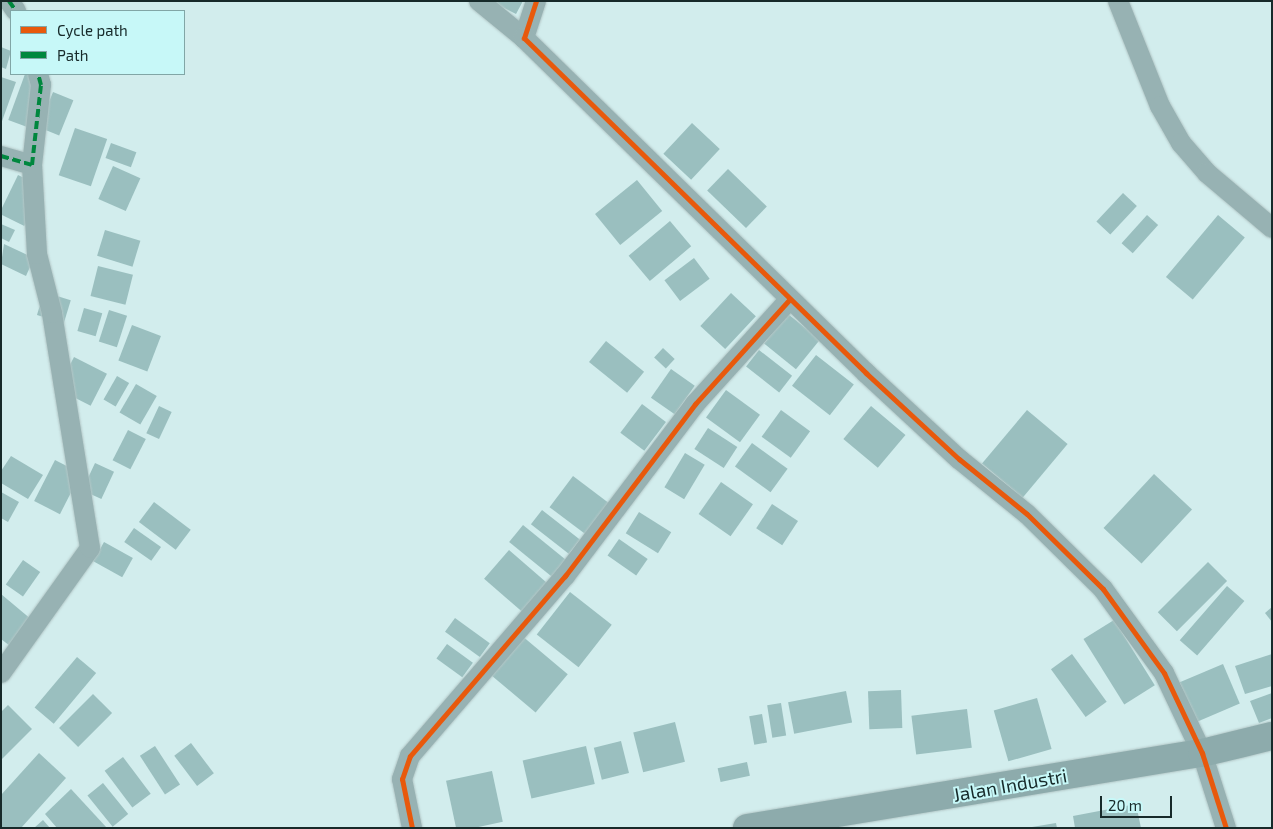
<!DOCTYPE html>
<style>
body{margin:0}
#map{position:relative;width:1273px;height:829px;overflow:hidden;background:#d2eded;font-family:"Exo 2",sans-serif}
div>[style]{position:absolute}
.building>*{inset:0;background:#9abfbf;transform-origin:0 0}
.roads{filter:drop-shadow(0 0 1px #b3c7c7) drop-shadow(0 0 1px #b3c7c7)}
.minor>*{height:20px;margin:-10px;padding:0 10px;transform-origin:10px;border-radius:10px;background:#97b2b3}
.primary>*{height:28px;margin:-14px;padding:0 14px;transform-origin:14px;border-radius:14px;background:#8dabac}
.quiet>*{height:4px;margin-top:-2px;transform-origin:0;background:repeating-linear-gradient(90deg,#00873e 0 8px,transparent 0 12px)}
.cycleway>*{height:5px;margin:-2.5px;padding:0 2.5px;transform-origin:2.5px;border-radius:2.5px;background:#e8590c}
span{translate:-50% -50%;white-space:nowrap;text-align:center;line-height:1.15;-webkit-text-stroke:4px #c7f8f8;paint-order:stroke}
.street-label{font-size:19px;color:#172a2a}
.frame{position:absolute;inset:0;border:2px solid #172a2a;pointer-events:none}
.legend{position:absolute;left:10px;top:10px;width:175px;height:65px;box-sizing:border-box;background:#c7f8f8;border:1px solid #81a6a6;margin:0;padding:6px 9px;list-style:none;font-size:15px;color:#172a2a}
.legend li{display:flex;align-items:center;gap:10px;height:25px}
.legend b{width:25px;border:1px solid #81a6a6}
.scale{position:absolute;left:1100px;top:796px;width:72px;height:22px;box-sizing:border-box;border:2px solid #172a2a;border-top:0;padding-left:6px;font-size:15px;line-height:18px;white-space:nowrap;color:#172a2a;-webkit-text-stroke:4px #c7f8f8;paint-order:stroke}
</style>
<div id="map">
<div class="building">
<div style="clip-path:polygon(490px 1px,523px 1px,516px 14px)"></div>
<div style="clip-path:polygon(1px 47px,11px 51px,6px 69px,1px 67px)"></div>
<div style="left:25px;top:74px;width:23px;height:49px;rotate:20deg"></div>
<div style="clip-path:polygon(1px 77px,16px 82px,1px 124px)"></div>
<div style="left:53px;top:92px;width:22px;height:38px;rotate:22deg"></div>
<div style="left:692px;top:123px;width:38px;height:42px;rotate:43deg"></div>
<div style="left:75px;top:128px;width:34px;height:50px;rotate:19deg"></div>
<div style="left:111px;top:143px;width:27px;height:16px;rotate:20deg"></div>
<div style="left:113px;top:166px;width:30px;height:36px;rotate:24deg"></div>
<div style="left:728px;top:169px;width:54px;height:30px;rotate:44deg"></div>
<div style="left:18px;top:175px;width:28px;height:43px;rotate:26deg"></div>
<div style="left:637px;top:180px;width:40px;height:54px;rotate:51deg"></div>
<div style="left:1123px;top:193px;width:19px;height:39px;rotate:43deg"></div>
<div style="left:1147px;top:215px;width:15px;height:38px;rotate:42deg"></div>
<div style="left:1218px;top:215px;width:35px;height:81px;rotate:40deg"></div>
<div style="left:670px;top:221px;width:33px;height:54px;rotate:50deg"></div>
<div style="clip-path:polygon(1px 224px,15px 230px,9px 242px,1px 238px)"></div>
<div style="left:105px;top:230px;width:37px;height:27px;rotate:17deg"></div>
<div style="clip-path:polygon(4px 244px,34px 258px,26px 276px,1px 264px)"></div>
<div style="left:694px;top:258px;width:26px;height:37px;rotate:53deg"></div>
<div style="left:98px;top:266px;width:36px;height:31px;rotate:14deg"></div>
<div style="left:44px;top:292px;width:28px;height:24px;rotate:17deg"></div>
<div style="left:731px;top:293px;width:34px;height:45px;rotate:43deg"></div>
<div style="left:84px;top:308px;width:19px;height:24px;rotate:16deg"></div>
<div style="left:109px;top:310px;width:19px;height:33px;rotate:18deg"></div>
<div style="left:788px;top:314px;width:41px;height:38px;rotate:39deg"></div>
<div style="left:132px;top:325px;width:31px;height:38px;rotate:21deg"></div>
<div style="left:606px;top:341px;width:49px;height:27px;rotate:39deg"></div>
<div style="left:663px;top:348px;width:16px;height:13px;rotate:43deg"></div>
<div style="left:759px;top:350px;width:42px;height:21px;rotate:38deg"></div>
<div style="left:816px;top:355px;width:48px;height:39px;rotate:38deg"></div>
<div style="left:74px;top:357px;width:37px;height:36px;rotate:27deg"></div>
<div style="left:671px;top:369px;width:29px;height:35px;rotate:35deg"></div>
<div style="left:117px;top:376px;width:14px;height:27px;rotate:30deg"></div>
<div style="left:136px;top:384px;width:24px;height:33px;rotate:30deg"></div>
<div style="left:726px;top:390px;width:42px;height:34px;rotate:36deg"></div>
<div style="left:642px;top:404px;width:30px;height:36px;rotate:37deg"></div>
<div style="left:159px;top:406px;width:14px;height:30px;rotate:25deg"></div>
<div style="left:871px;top:406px;width:45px;height:43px;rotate:40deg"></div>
<div style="left:781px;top:410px;width:36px;height:33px;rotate:36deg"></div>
<div style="left:1027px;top:410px;width:53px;height:70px;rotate:40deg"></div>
<div style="left:708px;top:428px;width:35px;height:25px;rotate:33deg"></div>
<div style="left:128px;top:430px;width:20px;height:34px;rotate:27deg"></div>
<div style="left:752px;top:443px;width:44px;height:29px;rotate:36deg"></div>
<div style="left:685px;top:453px;width:23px;height:40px;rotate:31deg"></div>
<div style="clip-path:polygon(11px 456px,43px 475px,28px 499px,1px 483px,1px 471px)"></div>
<div style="left:55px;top:460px;width:29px;height:46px;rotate:27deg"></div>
<div style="left:95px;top:463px;width:21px;height:30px;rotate:25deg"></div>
<div style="left:1154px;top:474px;width:52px;height:74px;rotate:43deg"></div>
<div style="left:573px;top:476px;width:46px;height:39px;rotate:37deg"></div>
<div style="left:721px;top:482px;width:39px;height:39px;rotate:35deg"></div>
<div style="clip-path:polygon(1px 492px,19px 502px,8px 522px,1px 518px)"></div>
<div style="left:154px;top:502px;width:46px;height:25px;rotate:37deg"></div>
<div style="left:772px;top:504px;width:31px;height:29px;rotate:33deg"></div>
<div style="left:542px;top:510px;width:48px;height:18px;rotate:38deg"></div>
<div style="left:639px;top:512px;width:38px;height:25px;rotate:32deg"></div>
<div style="left:523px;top:525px;width:59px;height:22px;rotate:39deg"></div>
<div style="left:134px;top:528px;width:33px;height:17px;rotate:35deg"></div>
<div style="left:619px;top:539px;width:35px;height:20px;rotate:35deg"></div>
<div style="left:104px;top:542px;width:33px;height:22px;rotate:29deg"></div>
<div style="left:509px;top:550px;width:52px;height:38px;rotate:41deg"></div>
<div style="left:23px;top:560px;width:21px;height:30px;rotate:35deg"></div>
<div style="left:1208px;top:562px;width:27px;height:71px;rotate:45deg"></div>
<div style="left:1227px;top:586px;width:23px;height:72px;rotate:41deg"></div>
<div style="left:570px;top:592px;width:53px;height:54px;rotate:38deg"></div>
<div style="clip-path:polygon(1px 594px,32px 620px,10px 646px,1px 639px)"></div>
<div style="clip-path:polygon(1272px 607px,1272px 622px,1265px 613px)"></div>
<div style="left:455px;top:618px;width:43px;height:17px;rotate:36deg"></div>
<div style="left:1114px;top:620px;width:77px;height:36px;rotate:58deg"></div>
<div style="left:521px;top:635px;width:61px;height:50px;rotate:40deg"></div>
<div style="left:447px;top:644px;width:32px;height:18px;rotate:36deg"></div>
<div style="left:1072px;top:654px;width:59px;height:26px;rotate:54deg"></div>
<div style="clip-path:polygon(1272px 654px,1272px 686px,1245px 694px,1235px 666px)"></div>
<div style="left:77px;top:657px;width:25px;height:66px;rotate:40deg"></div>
<div style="left:1223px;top:664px;width:43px;height:47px;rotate:67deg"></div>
<div style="left:901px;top:690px;width:38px;height:33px;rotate:88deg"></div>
<div style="left:846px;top:691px;width:32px;height:59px;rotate:79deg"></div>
<div style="clip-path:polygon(1272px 693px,1272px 718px,1259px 723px,1250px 701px)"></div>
<div style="left:93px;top:694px;width:27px;height:48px;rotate:45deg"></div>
<div style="left:1037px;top:698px;width:53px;height:45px;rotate:74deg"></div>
<div style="left:781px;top:703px;width:33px;height:14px;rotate:81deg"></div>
<div style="clip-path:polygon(8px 705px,32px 729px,1px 760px,1px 712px)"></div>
<div style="left:967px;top:709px;width:39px;height:56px;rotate:83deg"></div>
<div style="left:762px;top:714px;width:29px;height:13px;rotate:80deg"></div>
<div style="left:675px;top:722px;width:41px;height:43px;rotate:76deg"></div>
<div style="left:621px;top:741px;width:33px;height:28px;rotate:76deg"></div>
<div style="left:191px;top:743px;width:38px;height:21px;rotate:53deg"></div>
<div style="left:155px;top:746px;width:46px;height:18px;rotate:57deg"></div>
<div style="left:586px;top:746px;width:39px;height:65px;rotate:77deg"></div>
<div style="clip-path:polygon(39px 753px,66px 778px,21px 828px,1px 828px,1px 795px)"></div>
<div style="left:123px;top:757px;width:46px;height:23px;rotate:53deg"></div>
<div style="left:747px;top:762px;width:14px;height:30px;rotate:78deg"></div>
<div style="left:492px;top:771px;width:52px;height:47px;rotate:78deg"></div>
<div style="left:103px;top:783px;width:40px;height:20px;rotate:51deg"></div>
<div style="clip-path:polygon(71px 789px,107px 828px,57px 828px,45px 814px)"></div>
<div style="clip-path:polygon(1136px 804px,1141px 828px,1075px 828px,1073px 816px)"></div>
<div style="clip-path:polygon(43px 820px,50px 828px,34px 828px)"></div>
<div style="clip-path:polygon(1056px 823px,1057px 828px,1032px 828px,1032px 827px)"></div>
</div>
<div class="roads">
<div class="minor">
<div style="left:9px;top:1px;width:12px;rotate:55deg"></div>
<div style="left:479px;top:1px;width:58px;rotate:39.4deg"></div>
<div style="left:536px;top:1px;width:39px;rotate:108deg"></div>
<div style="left:524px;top:38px;width:479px;rotate:44.4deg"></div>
<div style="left:866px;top:373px;width:127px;rotate:42.8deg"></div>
<div style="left:959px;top:459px;width:87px;rotate:39deg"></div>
<div style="left:1027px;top:514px;width:107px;rotate:44.6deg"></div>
<div style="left:1103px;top:589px;width:104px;rotate:54deg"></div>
<div style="left:1164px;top:673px;width:89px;rotate:64.6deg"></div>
<div style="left:1202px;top:753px;width:79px;rotate:72.3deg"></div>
<div style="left:1118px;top:1px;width:113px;rotate:68.2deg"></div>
<div style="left:1160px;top:106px;width:43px;rotate:60.4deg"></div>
<div style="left:1181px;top:143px;width:40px;rotate:49deg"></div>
<div style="left:1207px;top:173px;width:85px;rotate:40.2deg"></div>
<div style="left:1px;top:156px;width:32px;rotate:16deg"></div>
<div style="left:1px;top:673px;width:153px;rotate:-54.5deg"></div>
<div style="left:90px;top:548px;width:238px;rotate:-99.2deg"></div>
<div style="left:52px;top:313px;width:61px;rotate:-104.3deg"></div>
<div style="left:37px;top:254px;width:89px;rotate:-93.2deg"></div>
<div style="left:32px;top:165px;width:81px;rotate:-83.6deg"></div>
<div style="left:41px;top:85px;width:11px;rotate:-105deg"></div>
<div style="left:412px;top:828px;width:50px;rotate:-101.5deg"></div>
<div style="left:402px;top:779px;width:24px;rotate:-71deg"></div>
<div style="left:410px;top:756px;width:238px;rotate:-49.3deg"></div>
<div style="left:565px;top:576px;width:216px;rotate:-52.9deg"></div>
<div style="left:695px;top:404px;width:140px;rotate:-47.9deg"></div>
</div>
<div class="primary">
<div style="left:747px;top:828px;width:461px;rotate:-9.4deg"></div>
<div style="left:1202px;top:753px;width:72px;rotate:-13.7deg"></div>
</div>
</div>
<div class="quiet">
<div style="left:9px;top:1px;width:12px;rotate:55deg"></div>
<div style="left:1px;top:156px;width:32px;rotate:16deg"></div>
<div style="left:32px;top:165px;width:81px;rotate:-83.6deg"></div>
<div style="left:41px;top:85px;width:11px;rotate:-105deg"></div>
</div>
<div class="cycleway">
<div style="left:536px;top:1px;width:39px;rotate:108deg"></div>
<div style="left:524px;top:38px;width:479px;rotate:44.4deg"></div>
<div style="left:866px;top:373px;width:127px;rotate:42.8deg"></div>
<div style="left:959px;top:459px;width:87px;rotate:39deg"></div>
<div style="left:1027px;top:514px;width:107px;rotate:44.6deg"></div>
<div style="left:1103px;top:589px;width:104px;rotate:54deg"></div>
<div style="left:1164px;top:673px;width:89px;rotate:64.6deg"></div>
<div style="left:1202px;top:753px;width:79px;rotate:72.3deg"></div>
<div style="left:412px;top:828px;width:50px;rotate:-101.5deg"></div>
<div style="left:402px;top:779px;width:24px;rotate:-71deg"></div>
<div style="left:410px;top:756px;width:238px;rotate:-49.3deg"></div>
<div style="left:565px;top:576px;width:216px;rotate:-52.9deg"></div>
<div style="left:695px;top:404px;width:140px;rotate:-47.9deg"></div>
</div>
<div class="street-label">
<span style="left:1010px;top:785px;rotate:-10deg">Jalan Industri</span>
</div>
<div class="frame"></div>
<ul class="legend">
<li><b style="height:6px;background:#e8590c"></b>Cycle path</li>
<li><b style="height:6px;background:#00873e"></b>Path</li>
</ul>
<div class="scale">20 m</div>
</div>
